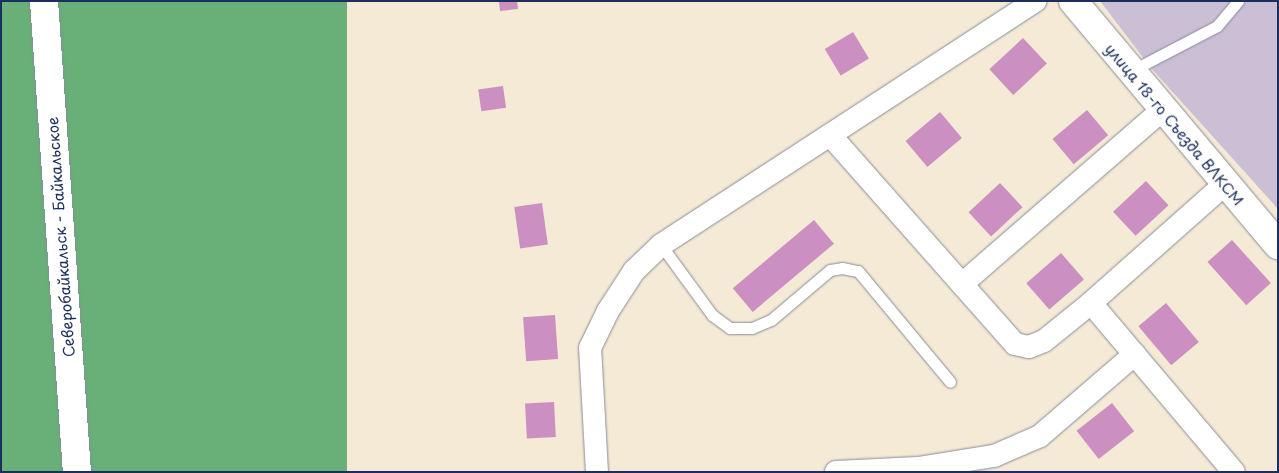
<!DOCTYPE html>
<meta charset="utf-8">
<style>
body{margin:0}
#map{position:relative;width:1279px;height:473px;overflow:hidden;background:#f5ead5;font-family:"Playpen Sans",sans-serif}
div>[style]{position:absolute}
.industrial>*{inset:0;background:#cbbfd5}
.forest>*{inset:0;background:#68b077;transform-origin:0 0}
.building>*{inset:0;background:#cb8fc2;transform-origin:0 0}
.roads{filter:drop-shadow(0 0 1px #888c9a) drop-shadow(0 0 1px #888c9a)}
.lane>*{height:11px;margin:-5.5px;padding:0 5.5px;transform-origin:5.5px;border-radius:5.5px;background:#fff}
.street>*{height:22px;margin:-11px;padding:0 11px;transform-origin:11px;border-radius:11px;background:#fff}
.secondary>*{height:28px;margin:-14px;padding:0 14px;transform-origin:14px;border-radius:14px;background:#fff}
span{translate:-50% -50%;white-space:nowrap;text-align:center;line-height:1.15;-webkit-text-stroke:4px #fff;paint-order:stroke}
.street-label{font-size:15px;color:#1b2f5e}
.frame{position:absolute;inset:0;border:2px solid #1b2f5e;pointer-events:none}
</style>
<div id="map">
<div class="industrial">
<div style="clip-path:polygon(1100px 1px,1278px 1px,1278px 209px,1151px 68px)"></div>
</div>
<div class="forest">
<div style="left:1px;top:1px;width:346px;height:471px"></div>
</div>
<div class="building">
<div style="clip-path:polygon(499px 1px,517px 1px,518px 9px,500px 11px)"></div>
<div style="left:853px;top:32px;width:31px;height:33px;rotate:59deg"></div>
<div style="left:1023px;top:38px;width:35px;height:46px;rotate:47deg"></div>
<div style="left:503px;top:86px;width:22px;height:25px;rotate:82deg"></div>
<div style="left:1087px;top:110px;width:33px;height:45px;rotate:50deg"></div>
<div style="left:940px;top:112px;width:34px;height:45px;rotate:50deg"></div>
<div style="left:1146px;top:181px;width:33px;height:45px;rotate:47deg"></div>
<div style="left:1000px;top:183px;width:33px;height:43px;rotate:47deg"></div>
<div style="left:542px;top:203px;width:42px;height:28px;rotate:82deg"></div>
<div style="left:814px;top:220px;width:31px;height:106px;rotate:50deg"></div>
<div style="left:1232px;top:240px;width:58px;height:33px;rotate:48deg"></div>
<div style="left:1061px;top:253px;width:35px;height:46px;rotate:49deg"></div>
<div style="left:1166px;top:303px;width:51px;height:36px;rotate:50deg"></div>
<div style="left:555px;top:315px;width:44px;height:32px;rotate:86deg"></div>
<div style="left:554px;top:402px;width:35px;height:29px;rotate:87deg"></div>
<div style="left:1112px;top:403px;width:36px;height:45px;rotate:52deg"></div>
</div>
<div class="roads">
<div class="lane">
<div style="left:1131px;top:71px;width:97px;rotate:-27.6deg"></div>
<div style="left:1217px;top:26px;width:33px;rotate:-50deg"></div>
<div style="left:661px;top:245px;width:87px;rotate:53.9deg"></div>
<div style="left:712px;top:315px;width:22px;rotate:36deg"></div>
<div style="left:730px;top:328px;width:22px"></div>
<div style="left:752px;top:328px;width:21px;rotate:-23deg"></div>
<div style="left:771px;top:320px;width:77px;rotate:-40.3deg"></div>
<div style="left:830px;top:270px;width:12px;rotate:-9deg"></div>
<div style="left:842px;top:268px;width:16px;rotate:11deg"></div>
<div style="left:858px;top:271px;width:144px;rotate:50.3deg"></div>
</div>
<div class="street">
<div style="left:830px;top:135px;width:279px;rotate:48.5deg"></div>
<div style="left:1015px;top:344px;width:14px;rotate:12deg"></div>
<div style="left:1029px;top:347px;width:16px;rotate:-22deg"></div>
<div style="left:1044px;top:341px;width:60px;rotate:-39deg"></div>
<div style="left:1225px;top:184px;width:179px;rotate:138.4deg"></div>
<div style="left:1091px;top:303px;width:221px;rotate:49.8deg"></div>
<div style="left:962px;top:284px;width:265px;rotate:-41deg"></div>
<div style="left:597px;top:472px;width:124px;rotate:-93.2deg"></div>
<div style="left:590px;top:348px;width:41px;rotate:-64.1deg"></div>
<div style="left:608px;top:311px;width:48px;rotate:-57deg"></div>
<div style="left:634px;top:271px;width:37px;rotate:-44deg"></div>
<div style="left:661px;top:245px;width:447px;rotate:-33.1deg"></div>
<div style="left:836px;top:472px;width:82px;rotate:-2.8deg"></div>
<div style="left:918px;top:468px;width:77px;rotate:-9deg"></div>
<div style="left:994px;top:456px;width:50px;rotate:-23.5deg"></div>
<div style="left:1040px;top:436px;width:125px;rotate:-40.8deg"></div>
</div>
<div class="secondary">
<div style="left:44px;top:1px;width:472px;rotate:86deg"></div>
<div style="left:1073px;top:1px;width:319px;rotate:50deg"></div>
</div>
</div>
<div class="street-label">
<span style="left:1175px;top:124px;rotate:50deg">улица 18-го Съезда ВЛКСМ</span>
<span style="left:60px;top:237px;rotate:-94deg">Северобайкальск - Байкальское</span>
</div>
<div class="frame"></div>
</div>
